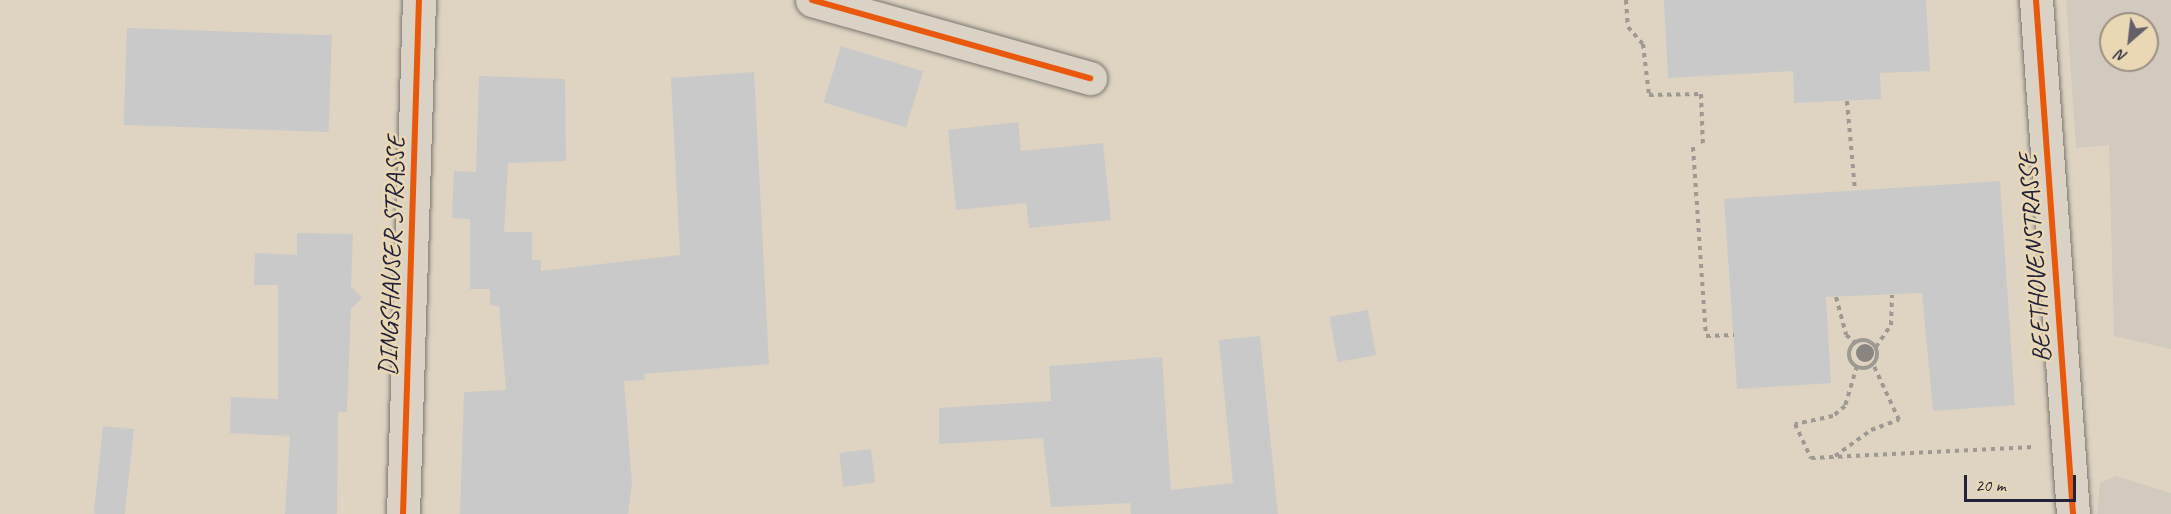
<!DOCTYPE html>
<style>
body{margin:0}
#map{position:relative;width:2171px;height:514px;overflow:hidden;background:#ded4c1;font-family:Caveat,sans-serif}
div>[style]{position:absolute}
.built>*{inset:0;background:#d2cabe}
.building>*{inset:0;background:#cac9c9;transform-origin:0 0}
.path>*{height:4px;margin-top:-2px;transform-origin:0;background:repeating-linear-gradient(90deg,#9e9993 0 4.5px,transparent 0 9px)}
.path>.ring{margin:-2px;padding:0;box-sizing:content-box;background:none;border:4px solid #9e9993;border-radius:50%}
.roads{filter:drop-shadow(0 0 2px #7b7673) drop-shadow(0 0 2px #7b7673)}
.minor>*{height:33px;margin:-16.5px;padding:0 16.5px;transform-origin:16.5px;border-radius:16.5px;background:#dad2c5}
.cycleway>*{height:6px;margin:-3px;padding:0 3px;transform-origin:3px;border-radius:3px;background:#e8590c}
.trees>*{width:18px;height:18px;margin:-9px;border-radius:50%;background:#898681}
span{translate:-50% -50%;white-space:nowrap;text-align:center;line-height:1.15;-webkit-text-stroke:5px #ead8b5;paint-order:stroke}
.street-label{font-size:26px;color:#22223b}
.north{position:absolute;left:2099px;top:12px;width:60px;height:60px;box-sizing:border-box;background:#ead8b5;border:2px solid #9a8f84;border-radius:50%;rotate:208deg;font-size:16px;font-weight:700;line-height:24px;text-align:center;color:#22223b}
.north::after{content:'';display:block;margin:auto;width:21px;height:27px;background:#64606a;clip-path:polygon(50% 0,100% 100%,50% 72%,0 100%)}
.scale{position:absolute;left:1964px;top:475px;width:112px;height:27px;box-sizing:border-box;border:3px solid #22223b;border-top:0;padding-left:8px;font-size:18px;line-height:21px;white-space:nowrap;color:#22223b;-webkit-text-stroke:4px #ead8b5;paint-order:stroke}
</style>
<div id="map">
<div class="built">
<div style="clip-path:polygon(evenodd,2066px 0,2171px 0,2171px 349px,2114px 336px,2109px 145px,2076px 148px,2066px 0,2111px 24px,2147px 24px,2147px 60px,2111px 60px,2111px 24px)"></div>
<div style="clip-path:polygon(2116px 476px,2171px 493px,2171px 514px,2097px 514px,2100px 483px)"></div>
</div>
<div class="building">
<div style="clip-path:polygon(1664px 0,1926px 0,1930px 71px,1880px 73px,1881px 99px,1794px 103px,1793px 71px,1668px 78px)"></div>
<div style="left:127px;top:28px;width:205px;height:97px;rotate:2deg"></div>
<div style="left:841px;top:46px;width:86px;height:59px;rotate:17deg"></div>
<div style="clip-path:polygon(754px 72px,769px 364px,644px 374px,645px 380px,624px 381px,632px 483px,628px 514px,460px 514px,464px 392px,506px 390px,499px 306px,490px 305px,490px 289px,470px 289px,470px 219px,452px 218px,454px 171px,476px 172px,479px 76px,565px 79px,566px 161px,508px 163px,504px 232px,532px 232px,532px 260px,541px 260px,541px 271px,680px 255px,671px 78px)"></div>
<div style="clip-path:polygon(1018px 122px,1021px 151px,1103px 143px,1111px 220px,1029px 228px,1026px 203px,956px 210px,948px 130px)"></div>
<div style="clip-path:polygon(2000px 181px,2015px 405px,1933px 411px,1922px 293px,1826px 297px,1831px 383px,1737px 389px,1724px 199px)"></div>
<div style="clip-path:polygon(297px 233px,353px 234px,351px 286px,362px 298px,351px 309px,347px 412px,338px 412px,337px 514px,285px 514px,290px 436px,230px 433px,231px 397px,278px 399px,278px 285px,254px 285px,255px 253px,297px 255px)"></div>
<div style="left:1368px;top:310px;width:46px;height:39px;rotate:80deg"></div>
<div style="clip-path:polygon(1260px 336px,1278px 514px,1131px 514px,1130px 503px,1051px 507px,1043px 438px,939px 444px,939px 408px,1051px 401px,1049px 366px,1162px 357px,1171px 490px,1233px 483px,1219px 340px)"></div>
<div style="left:103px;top:426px;width:31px;height:88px;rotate:6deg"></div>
<div style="left:871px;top:449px;width:34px;height:32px;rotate:83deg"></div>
</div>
<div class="path">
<div style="left:1626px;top:0;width:27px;rotate:86deg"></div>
<div style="left:1628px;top:27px;width:23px;rotate:49deg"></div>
<div style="left:1643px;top:44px;width:51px;rotate:83.3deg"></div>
<div style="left:1649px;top:95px;width:52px;rotate:-1.1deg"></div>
<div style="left:1701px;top:94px;width:53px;rotate:87.8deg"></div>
<div style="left:1847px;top:101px;width:89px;rotate:84.9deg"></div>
<div style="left:1693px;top:147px;width:189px;rotate:86.1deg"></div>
<div style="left:1706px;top:336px;width:28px;rotate:-2deg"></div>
<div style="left:1836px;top:297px;width:39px;rotate:75deg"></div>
<div style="left:1846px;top:335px;width:11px;rotate:38deg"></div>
<div class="ring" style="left:1849px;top:340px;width:24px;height:24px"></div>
<div style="left:1876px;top:347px;width:27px;rotate:-56deg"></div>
<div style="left:1891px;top:325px;width:30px;rotate:-88deg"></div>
<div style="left:1857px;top:366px;width:42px;rotate:106.7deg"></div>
<div style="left:1845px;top:406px;width:16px;rotate:140deg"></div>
<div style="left:1833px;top:416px;width:39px;rotate:168deg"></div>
<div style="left:1795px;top:424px;width:38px;rotate:65deg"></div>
<div style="left:1811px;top:458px;width:223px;rotate:-2.8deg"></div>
<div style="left:1835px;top:456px;width:44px;rotate:-35.8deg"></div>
<div style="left:1871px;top:430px;width:30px;rotate:-20deg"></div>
<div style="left:1899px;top:420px;width:62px;rotate:-114.9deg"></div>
</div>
<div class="roads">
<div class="minor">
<div style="left:812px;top:0;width:289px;rotate:15.7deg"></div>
<div style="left:2036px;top:0;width:515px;rotate:85.88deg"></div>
<div style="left:403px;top:514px;width:514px;rotate:-88.22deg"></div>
</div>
</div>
<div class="cycleway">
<div style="left:812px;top:0;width:289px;rotate:15.7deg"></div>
<div style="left:2036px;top:0;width:515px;rotate:85.88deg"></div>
<div style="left:403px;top:514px;width:514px;rotate:-88.22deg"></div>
</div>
<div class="trees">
<div style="left:1865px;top:353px"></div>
</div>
<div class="street-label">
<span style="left:392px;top:256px;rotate:-88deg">DINGSHAUSER STRASSE</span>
<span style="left:2035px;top:258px;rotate:-94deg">BEETHOVENSTRASSE</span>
</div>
<div class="north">N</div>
<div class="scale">20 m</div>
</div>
